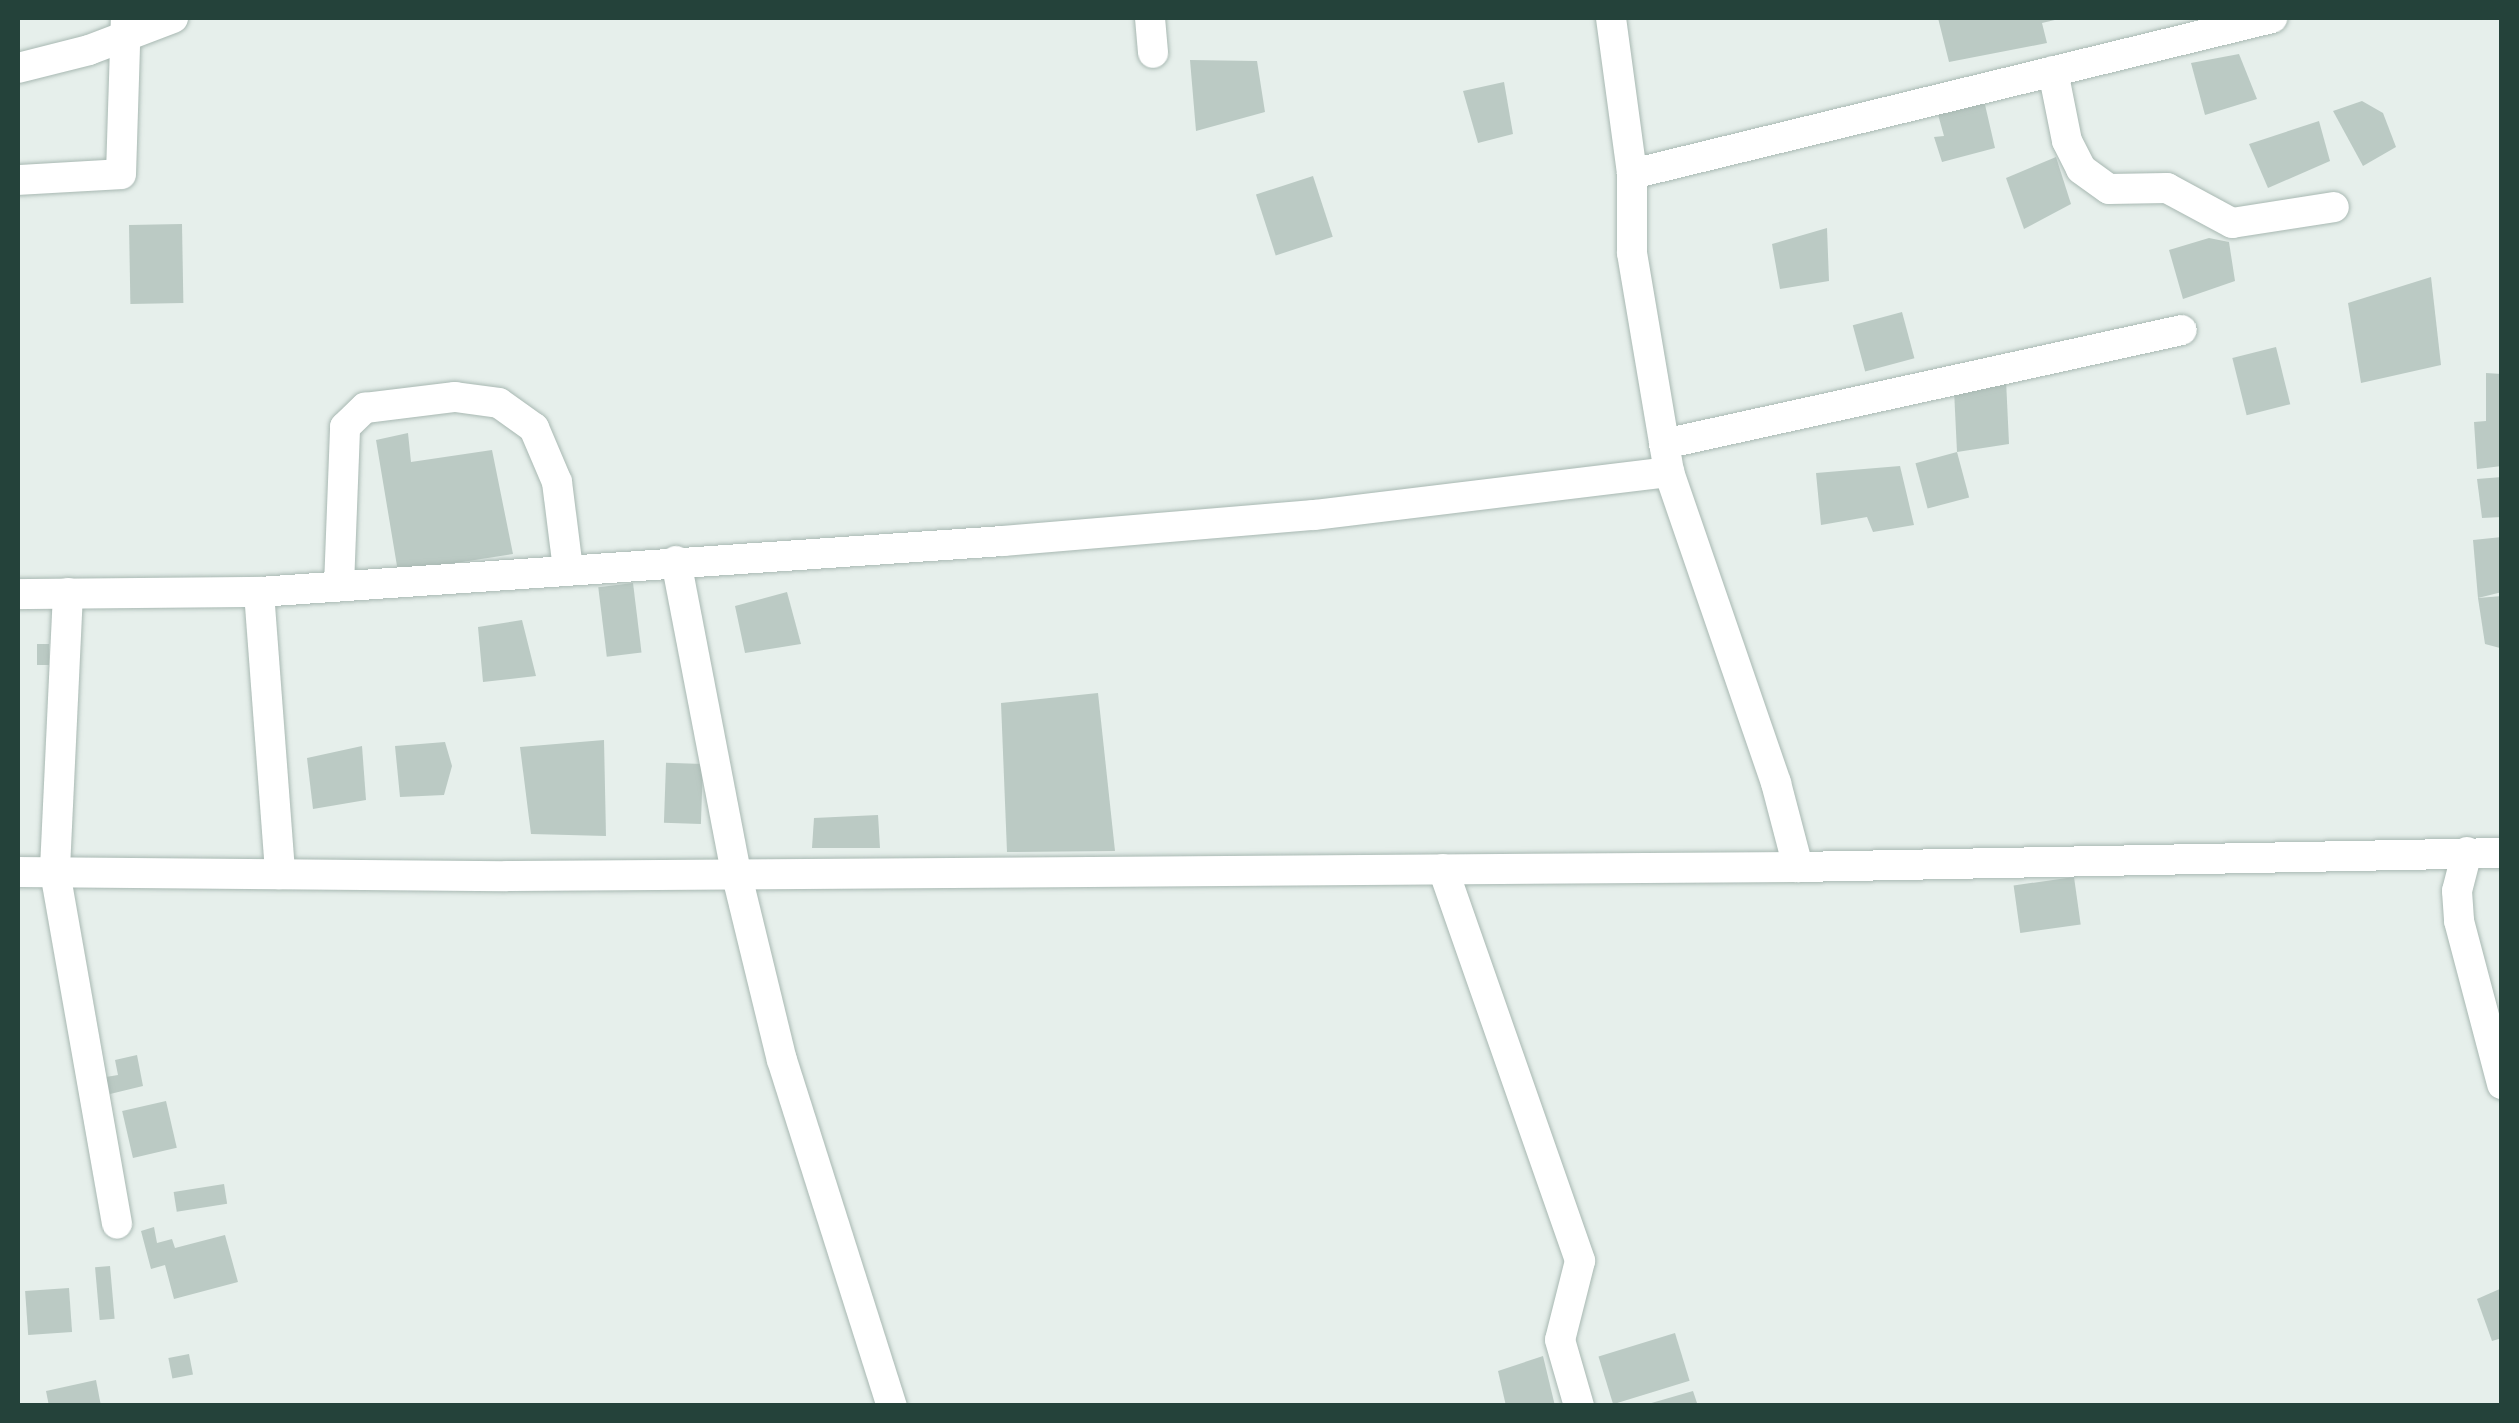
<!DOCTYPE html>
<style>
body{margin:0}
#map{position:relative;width:2519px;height:1423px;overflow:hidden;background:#e6efeb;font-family:"IBM Plex Sans",sans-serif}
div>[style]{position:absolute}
.building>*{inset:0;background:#bbcac4;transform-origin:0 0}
.roads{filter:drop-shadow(0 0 2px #a8b8b2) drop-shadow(0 0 2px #a8b8b2)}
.minor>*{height:30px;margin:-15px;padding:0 15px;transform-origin:15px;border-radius:15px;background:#fff}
span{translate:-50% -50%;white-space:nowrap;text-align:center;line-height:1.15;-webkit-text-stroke:10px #f7fbf9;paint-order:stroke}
.frame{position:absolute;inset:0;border:20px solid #24423a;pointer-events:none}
</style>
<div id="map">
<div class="building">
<div style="clip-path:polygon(1938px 18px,2058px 18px,2059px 19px,2042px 23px,2047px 43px,1949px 62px)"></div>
<div style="clip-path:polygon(2239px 54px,2257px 99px,2205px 115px,2191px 63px)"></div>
<div style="clip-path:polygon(1190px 60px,1257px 61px,1265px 112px,1196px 131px)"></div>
<div style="clip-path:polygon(1504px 82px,1513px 134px,1478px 143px,1463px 91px)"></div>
<div style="clip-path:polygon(1983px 96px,1995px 148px,1942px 162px,1934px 137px,1944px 136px,1937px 111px)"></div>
<div style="clip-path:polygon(2362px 101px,2383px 113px,2396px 147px,2363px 166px,2333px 111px)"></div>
<div style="clip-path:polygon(2319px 121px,2330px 161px,2268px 188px,2249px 144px)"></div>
<div style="clip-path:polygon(2056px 157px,2071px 204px,2024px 229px,2006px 178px)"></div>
<div style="left:1313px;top:176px;width:64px;height:60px;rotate:72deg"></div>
<div style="left:182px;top:224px;width:79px;height:53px;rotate:89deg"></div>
<div style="clip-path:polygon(1827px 228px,1829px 281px,1780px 289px,1772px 244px)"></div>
<div style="clip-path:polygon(2209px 238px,2229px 242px,2235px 281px,2183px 299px,2169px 250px)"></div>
<div style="clip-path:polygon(2431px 277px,2441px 365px,2361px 383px,2348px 303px)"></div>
<div style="left:1902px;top:312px;width:48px;height:51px;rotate:75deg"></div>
<div style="left:2276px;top:347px;width:59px;height:45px;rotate:76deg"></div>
<div style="clip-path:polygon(2486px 373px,2502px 374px,2502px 466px,2477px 469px,2474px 422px,2486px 421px)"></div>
<div style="clip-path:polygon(2006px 380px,2009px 444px,1957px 452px,1954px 390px)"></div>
<div style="clip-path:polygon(408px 433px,411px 462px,492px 450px,513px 554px,398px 572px,376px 440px)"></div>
<div style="left:1957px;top:452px;width:47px;height:43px;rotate:75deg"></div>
<div style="clip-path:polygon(1900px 466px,1914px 525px,1873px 532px,1867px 517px,1821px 525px,1816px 473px)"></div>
<div style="clip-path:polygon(2502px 477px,2502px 517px,2482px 518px,2477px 479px)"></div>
<div style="clip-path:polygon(2502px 537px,2502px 592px,2478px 598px,2473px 540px)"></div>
<div style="left:633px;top:583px;width:70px;height:35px;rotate:83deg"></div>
<div style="clip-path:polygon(787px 592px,801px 644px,745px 653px,735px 606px)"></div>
<div style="clip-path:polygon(2502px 596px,2502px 647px,2500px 648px,2485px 644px,2478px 598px)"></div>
<div style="clip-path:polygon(522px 620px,536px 676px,483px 682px,478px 627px)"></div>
<div style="left:37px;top:644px;width:12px;height:21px"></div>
<div style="clip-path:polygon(1098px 693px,1115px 851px,1007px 852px,1001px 703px)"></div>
<div style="clip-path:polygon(604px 740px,606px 836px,531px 834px,520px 747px)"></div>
<div style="clip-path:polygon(445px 742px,452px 766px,444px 795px,400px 797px,395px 746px)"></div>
<div style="clip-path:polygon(362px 746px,366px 800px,313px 809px,307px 758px)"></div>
<div style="left:703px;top:764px;width:60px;height:37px;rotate:92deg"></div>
<div style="clip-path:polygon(878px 815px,880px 848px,812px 848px,814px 818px)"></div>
<div style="left:2074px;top:877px;width:48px;height:61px;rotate:82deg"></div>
<div style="clip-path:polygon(137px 1055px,143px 1086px,110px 1094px,106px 1077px,118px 1075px,115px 1060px)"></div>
<div style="left:166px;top:1101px;width:48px;height:45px;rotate:77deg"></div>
<div style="left:224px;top:1184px;width:20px;height:51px;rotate:81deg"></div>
<div style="clip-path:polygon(154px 1227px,157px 1243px,172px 1239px,175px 1248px,225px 1235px,238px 1282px,174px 1299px,165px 1265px,151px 1269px,141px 1231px)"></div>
<div style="left:110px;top:1266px;width:53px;height:15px;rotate:85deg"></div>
<div style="left:69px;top:1288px;width:44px;height:44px;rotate:86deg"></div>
<div style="clip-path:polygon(2502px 1288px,2502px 1338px,2492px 1341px,2477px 1299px)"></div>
<div style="left:1675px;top:1333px;width:50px;height:80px;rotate:73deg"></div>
<div style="left:189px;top:1354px;width:21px;height:21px;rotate:79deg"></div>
<div style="clip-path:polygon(1543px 1356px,1555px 1406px,1506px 1406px,1498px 1371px)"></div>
<div style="clip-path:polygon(96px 1380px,101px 1406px,49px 1406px,46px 1391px)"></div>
<div style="clip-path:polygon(1693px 1391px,1698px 1406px,1648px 1406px,1648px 1404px)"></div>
</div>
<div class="roads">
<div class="minor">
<div style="left:1150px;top:18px;width:35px;rotate:85deg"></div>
<div style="left:1611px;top:18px;width:157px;rotate:82.3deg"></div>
<div style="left:1632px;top:174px;width:79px;rotate:90deg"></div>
<div style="left:1632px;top:253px;width:222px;rotate:80.4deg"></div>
<div style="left:1669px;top:472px;width:329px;rotate:71deg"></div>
<div style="left:1776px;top:783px;width:87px;rotate:75.3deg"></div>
<div style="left:18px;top:68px;width:73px;rotate:-14.2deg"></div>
<div style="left:89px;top:50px;width:90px;rotate:-20.9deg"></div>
<div style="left:2053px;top:71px;width:71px;rotate:78.7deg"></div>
<div style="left:2067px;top:141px;width:31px;rotate:63deg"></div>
<div style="left:2081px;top:169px;width:34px;rotate:36deg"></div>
<div style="left:2109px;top:189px;width:58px;rotate:-1deg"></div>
<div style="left:2167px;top:188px;width:74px;rotate:28.3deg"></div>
<div style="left:2232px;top:223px;width:103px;rotate:-8.9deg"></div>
<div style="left:1632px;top:174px;width:659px;rotate:-13.7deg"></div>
<div style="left:18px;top:180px;width:103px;rotate:-3.3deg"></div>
<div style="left:121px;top:174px;width:156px;rotate:-88.2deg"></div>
<div style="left:1664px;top:444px;width:530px;rotate:-12.41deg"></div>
<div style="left:676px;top:561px;width:317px;rotate:79.1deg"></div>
<div style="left:736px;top:872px;width:194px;rotate:76.3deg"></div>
<div style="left:782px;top:1060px;width:363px;rotate:72.4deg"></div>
<div style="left:339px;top:586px;width:159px;rotate:-87.8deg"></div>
<div style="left:345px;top:427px;width:28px;rotate:-44deg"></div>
<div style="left:365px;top:408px;width:91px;rotate:-7deg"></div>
<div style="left:455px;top:397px;width:44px;rotate:7.8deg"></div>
<div style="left:499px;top:403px;width:43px;rotate:35.5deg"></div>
<div style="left:534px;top:428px;width:59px;rotate:66.9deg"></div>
<div style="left:557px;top:482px;width:88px;rotate:82.8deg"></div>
<div style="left:259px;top:592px;width:283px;rotate:85.7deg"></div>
<div style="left:68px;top:593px;width:279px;rotate:92.7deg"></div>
<div style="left:55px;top:872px;width:357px;rotate:80deg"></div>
<div style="left:18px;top:594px;width:241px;rotate:-0.5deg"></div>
<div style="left:259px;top:592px;width:746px;rotate:-3.92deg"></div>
<div style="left:1003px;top:541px;width:312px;rotate:-4.8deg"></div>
<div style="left:1314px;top:515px;width:358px;rotate:-6.9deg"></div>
<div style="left:2467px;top:852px;width:40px;rotate:104.4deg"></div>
<div style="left:2457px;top:891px;width:30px;rotate:86deg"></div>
<div style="left:2459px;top:921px;width:169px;rotate:75.2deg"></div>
<div style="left:1443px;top:869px;width:415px;rotate:70.7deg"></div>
<div style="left:1580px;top:1261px;width:81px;rotate:104.2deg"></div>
<div style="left:1560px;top:1340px;width:69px;rotate:73.9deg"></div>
<div style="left:18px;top:872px;width:489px;rotate:0.5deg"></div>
<div style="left:507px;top:876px;width:1291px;rotate:-0.4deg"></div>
<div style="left:1798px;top:867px;width:704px;rotate:-1.14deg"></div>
</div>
</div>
<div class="frame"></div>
</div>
